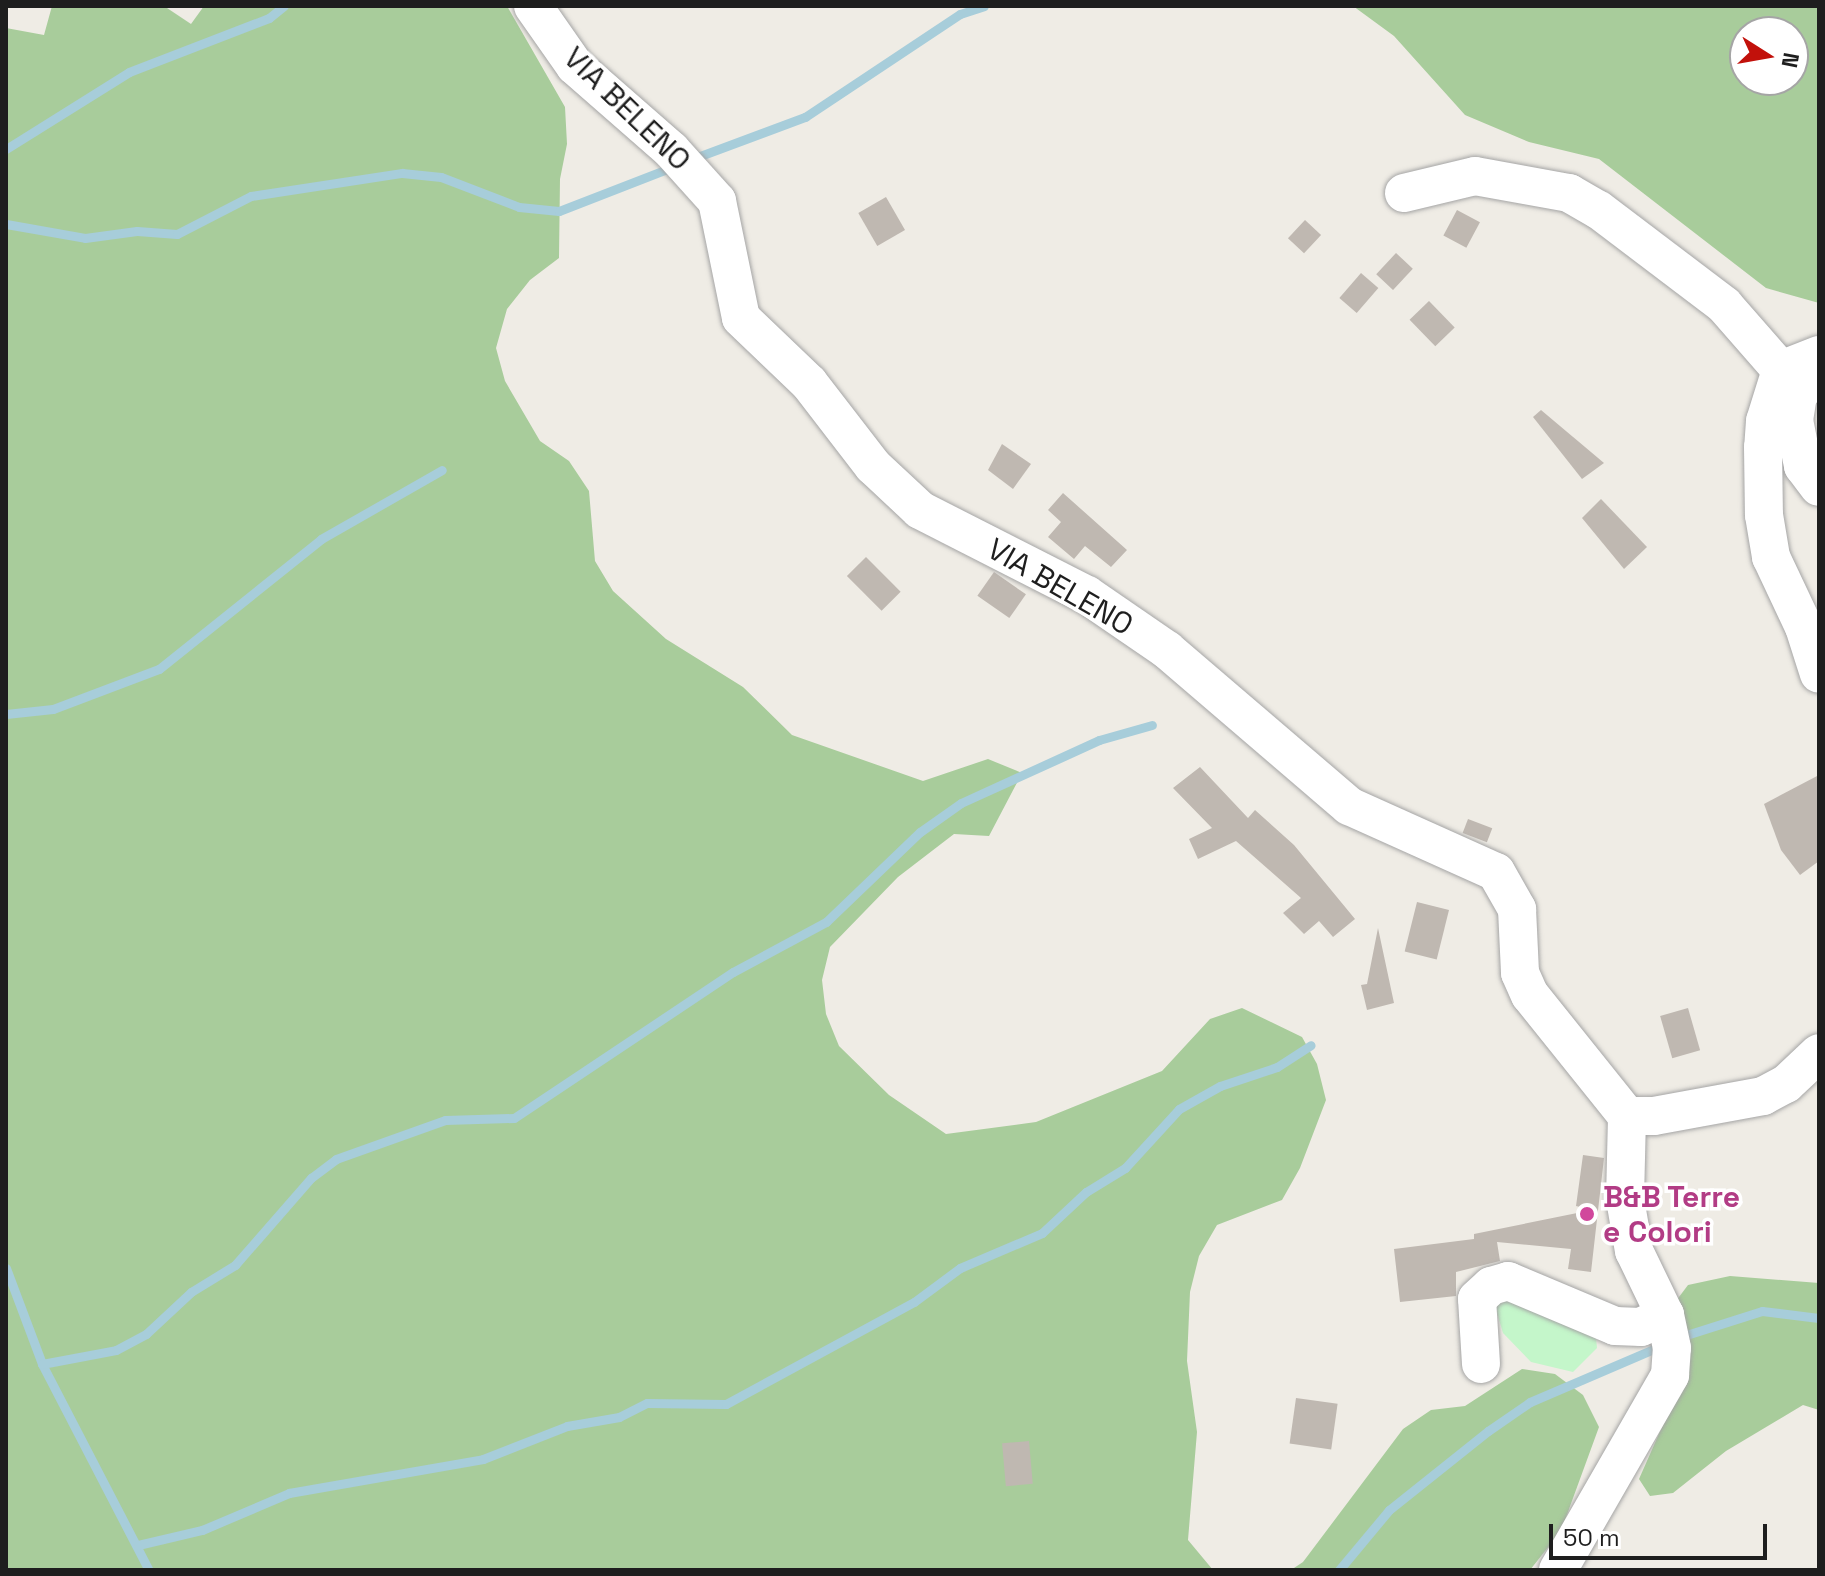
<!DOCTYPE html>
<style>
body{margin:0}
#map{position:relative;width:1825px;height:1576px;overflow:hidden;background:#efece5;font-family:"Space Grotesk",sans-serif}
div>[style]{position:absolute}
.forest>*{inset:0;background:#a8cc9b}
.park>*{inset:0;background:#c4f6ca}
.stream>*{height:9px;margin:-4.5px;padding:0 4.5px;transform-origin:4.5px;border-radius:4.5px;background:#a7cdda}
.building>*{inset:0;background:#bfb8b1;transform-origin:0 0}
.roads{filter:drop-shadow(0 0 2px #a5a5a5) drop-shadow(0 0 2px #a5a5a5)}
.minor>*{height:38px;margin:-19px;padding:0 19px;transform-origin:19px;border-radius:19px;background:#fff}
.dots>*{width:22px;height:22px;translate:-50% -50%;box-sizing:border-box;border:4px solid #fff;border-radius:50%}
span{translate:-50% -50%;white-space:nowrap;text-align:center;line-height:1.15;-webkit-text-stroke:7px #fff;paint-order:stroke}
.street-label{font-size:30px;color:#1e1e1e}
.hotel-label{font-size:30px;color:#b23c85;font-weight:700}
.left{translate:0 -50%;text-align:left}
.frame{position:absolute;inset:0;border:8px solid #1e1e1e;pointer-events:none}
.north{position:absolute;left:1729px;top:16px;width:80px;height:80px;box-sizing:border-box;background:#fff;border:2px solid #a5a5a5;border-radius:50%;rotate:101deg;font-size:22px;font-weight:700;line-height:32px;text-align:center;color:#1e1e1e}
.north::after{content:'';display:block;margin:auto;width:28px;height:36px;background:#c2110b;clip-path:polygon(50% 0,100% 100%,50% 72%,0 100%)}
.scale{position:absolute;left:1549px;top:1524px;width:218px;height:36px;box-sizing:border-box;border:4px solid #1e1e1e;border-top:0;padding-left:10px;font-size:24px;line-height:28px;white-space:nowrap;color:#1e1e1e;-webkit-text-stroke:6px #fff;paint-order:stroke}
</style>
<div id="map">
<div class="forest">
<div style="clip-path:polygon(52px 6px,164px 6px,191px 24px,204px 6px,507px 6px,565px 107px,567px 144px,560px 179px,559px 258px,530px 280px,507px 309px,496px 348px,505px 381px,540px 441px,569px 461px,589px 491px,595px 561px,613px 591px,666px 639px,743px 687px,792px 735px,923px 781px,988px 759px,1022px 773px,989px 836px,954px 834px,898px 877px,830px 947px,822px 980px,826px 1014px,839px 1046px,889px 1095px,946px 1134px,1036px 1122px,1162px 1071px,1210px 1019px,1242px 1008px,1302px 1037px,1317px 1064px,1326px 1100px,1300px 1168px,1282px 1200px,1217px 1225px,1199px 1256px,1190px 1292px,1187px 1361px,1197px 1432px,1188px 1540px,1213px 1570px,6px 1570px,6px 28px,44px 35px)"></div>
<div style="clip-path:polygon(evenodd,1353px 6px,1819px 6px,1819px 303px,1766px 288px,1599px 159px,1529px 142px,1465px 115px,1394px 36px,1353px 6px,1745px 32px,1793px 32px,1793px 80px,1745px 80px,1745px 32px)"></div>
<div style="clip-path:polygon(1730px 1276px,1819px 1283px,1819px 1410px,1803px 1405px,1726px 1451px,1673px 1493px,1650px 1496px,1639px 1479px,1681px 1384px,1676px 1301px,1688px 1285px)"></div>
<div style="clip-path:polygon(1522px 1369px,1555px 1374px,1583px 1395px,1599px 1427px,1561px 1531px,1530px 1570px,1291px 1570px,1303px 1562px,1403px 1429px,1431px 1410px,1465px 1406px)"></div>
</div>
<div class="park">
<div style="clip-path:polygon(1505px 1289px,1596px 1338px,1597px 1348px,1573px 1372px,1531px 1362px,1503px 1333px,1492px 1296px)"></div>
</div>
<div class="stream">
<div style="left:6px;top:149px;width:145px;rotate:-32deg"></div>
<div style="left:129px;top:72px;width:150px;rotate:-21.1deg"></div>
<div style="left:269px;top:18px;width:19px;rotate:-39deg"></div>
<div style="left:692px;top:159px;width:121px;rotate:-20.4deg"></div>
<div style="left:805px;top:117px;width:186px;rotate:-33.6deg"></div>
<div style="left:960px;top:14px;width:25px;rotate:-18deg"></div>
<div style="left:6px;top:224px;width:80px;rotate:10deg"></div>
<div style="left:85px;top:238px;width:52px;rotate:-7.7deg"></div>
<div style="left:137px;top:231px;width:40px;rotate:4.3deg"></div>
<div style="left:177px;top:234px;width:83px;rotate:-27.2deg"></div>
<div style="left:251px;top:196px;width:153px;rotate:-8.7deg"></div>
<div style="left:402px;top:173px;width:39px;rotate:6deg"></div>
<div style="left:441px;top:177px;width:84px;rotate:21deg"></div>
<div style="left:519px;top:207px;width:40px;rotate:5.7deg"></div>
<div style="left:559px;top:211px;width:124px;rotate:-21.2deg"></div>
<div style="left:6px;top:714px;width:47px;rotate:-6.1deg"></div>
<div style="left:53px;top:709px;width:113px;rotate:-20.7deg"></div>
<div style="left:159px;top:669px;width:208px;rotate:-38.7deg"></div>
<div style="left:321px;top:539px;width:139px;rotate:-29.7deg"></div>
<div style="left:6px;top:1268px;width:103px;rotate:69.4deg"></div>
<div style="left:42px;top:1364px;width:232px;rotate:62.6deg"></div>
<div style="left:1680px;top:1337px;width:86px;rotate:-17.6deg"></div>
<div style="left:1762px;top:1311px;width:57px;rotate:7deg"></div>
<div style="left:42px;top:1364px;width:75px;rotate:-10.7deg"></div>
<div style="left:116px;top:1350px;width:34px;rotate:-28deg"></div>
<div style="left:146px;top:1334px;width:62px;rotate:-43deg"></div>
<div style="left:191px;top:1292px;width:52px;rotate:-31.5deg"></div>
<div style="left:235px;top:1265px;width:116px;rotate:-48.9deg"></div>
<div style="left:311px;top:1178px;width:31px;rotate:-37deg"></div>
<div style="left:336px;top:1159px;width:116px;rotate:-19.7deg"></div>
<div style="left:445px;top:1120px;width:69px;rotate:-1.7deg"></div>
<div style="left:514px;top:1118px;width:263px;rotate:-33.7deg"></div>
<div style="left:733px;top:972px;width:106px;rotate:-28.3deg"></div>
<div style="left:826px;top:922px;width:130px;rotate:-43.8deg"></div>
<div style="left:920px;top:832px;width:50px;rotate:-35.3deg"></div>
<div style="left:961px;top:803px;width:152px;rotate:-24.5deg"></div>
<div style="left:1099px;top:740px;width:55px;rotate:-15.8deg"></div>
<div style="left:138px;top:1545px;width:66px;rotate:-13.2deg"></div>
<div style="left:202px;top:1530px;width:95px;rotate:-23deg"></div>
<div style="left:289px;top:1493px;width:197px;rotate:-9.9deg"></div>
<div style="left:483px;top:1459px;width:90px;rotate:-21.4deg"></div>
<div style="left:567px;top:1426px;width:53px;rotate:-9.8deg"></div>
<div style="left:619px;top:1417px;width:31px;rotate:-27deg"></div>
<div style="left:647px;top:1403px;width:79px;rotate:0.7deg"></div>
<div style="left:726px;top:1404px;width:214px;rotate:-28.5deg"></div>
<div style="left:914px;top:1302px;width:57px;rotate:-36.5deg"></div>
<div style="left:960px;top:1268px;width:89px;rotate:-23.1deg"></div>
<div style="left:1042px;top:1233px;width:60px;rotate:-43deg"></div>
<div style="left:1086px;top:1192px;width:46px;rotate:-31.6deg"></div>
<div style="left:1125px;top:1168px;width:80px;rotate:-47.5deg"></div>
<div style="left:1179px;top:1109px;width:47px;rotate:-29.3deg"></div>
<div style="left:1220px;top:1086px;width:60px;rotate:-18.4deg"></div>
<div style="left:1277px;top:1067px;width:40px;rotate:-32.9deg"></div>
<div style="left:1339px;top:1570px;width:78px;rotate:-50.2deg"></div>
<div style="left:1389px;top:1510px;width:127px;rotate:-38.6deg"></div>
<div style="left:1488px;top:1431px;width:51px;rotate:-34.6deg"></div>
<div style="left:1530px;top:1402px;width:145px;rotate:-23.2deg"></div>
</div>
<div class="building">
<div style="left:886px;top:197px;width:38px;height:32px;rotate:60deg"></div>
<div style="left:1457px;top:210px;width:26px;height:29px;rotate:28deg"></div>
<div style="left:1305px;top:220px;width:22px;height:25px;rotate:43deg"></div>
<div style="left:1396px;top:253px;width:23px;height:29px;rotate:43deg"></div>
<div style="left:1361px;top:273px;width:23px;height:33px;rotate:41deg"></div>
<div style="left:1429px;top:301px;width:37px;height:27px;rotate:46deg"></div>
<div style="clip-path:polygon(1541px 410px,1604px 463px,1582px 479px,1533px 417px)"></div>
<div style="clip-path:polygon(1002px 444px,1031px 464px,1013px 489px,988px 470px)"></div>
<div style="clip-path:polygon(1063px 493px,1127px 550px,1111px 567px,1085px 546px,1074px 559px,1048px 537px,1061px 522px,1048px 510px)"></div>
<div style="clip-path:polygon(1601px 499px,1647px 547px,1624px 569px,1582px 518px)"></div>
<div style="left:866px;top:557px;width:49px;height:27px;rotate:45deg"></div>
<div style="left:994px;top:572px;width:39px;height:29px;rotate:35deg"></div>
<div style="clip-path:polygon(1200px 767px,1248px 818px,1255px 810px,1294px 845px,1355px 919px,1333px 937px,1319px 921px,1304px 934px,1283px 913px,1301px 898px,1236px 841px,1198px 859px,1189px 839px,1212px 828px,1173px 788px)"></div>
<div style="clip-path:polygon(1819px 775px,1819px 861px,1800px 875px,1781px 850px,1764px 804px)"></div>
<div style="left:1468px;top:819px;width:26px;height:15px;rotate:21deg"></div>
<div style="left:1417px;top:902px;width:33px;height:51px;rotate:14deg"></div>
<div style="clip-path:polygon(1378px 928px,1394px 1003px,1367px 1010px,1361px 985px,1367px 984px)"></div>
<div style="left:1688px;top:1008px;width:44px;height:29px;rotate:74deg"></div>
<div style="clip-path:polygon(1583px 1155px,1604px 1158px,1591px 1272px,1568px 1269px,1571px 1249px,1497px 1242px,1500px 1261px,1456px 1272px,1456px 1296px,1400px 1302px,1394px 1249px,1474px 1239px,1474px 1234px,1592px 1210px,1576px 1206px)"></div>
<div style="left:1296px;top:1398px;width:42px;height:46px;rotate:8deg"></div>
<div style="left:1029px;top:1441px;width:43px;height:27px;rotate:85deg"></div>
</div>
<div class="roads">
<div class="minor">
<div style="left:533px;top:6px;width:73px;rotate:55deg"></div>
<div style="left:575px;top:66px;width:128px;rotate:41.2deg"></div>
<div style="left:671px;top:150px;width:69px;rotate:48deg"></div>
<div style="left:717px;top:201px;width:119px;rotate:78.4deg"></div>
<div style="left:741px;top:318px;width:94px;rotate:43.7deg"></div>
<div style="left:809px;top:383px;width:105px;rotate:52.4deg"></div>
<div style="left:873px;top:466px;width:64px;rotate:43.1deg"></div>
<div style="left:920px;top:510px;width:187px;rotate:27deg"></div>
<div style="left:1087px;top:595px;width:97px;rotate:34.5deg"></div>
<div style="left:1167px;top:650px;width:240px;rotate:40.6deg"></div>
<div style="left:1349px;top:806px;width:161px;rotate:24.2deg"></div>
<div style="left:1496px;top:872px;width:43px;rotate:60.4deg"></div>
<div style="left:1517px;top:909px;width:64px;rotate:87.3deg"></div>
<div style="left:1520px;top:973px;width:24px;rotate:66deg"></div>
<div style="left:1530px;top:995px;width:155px;rotate:51.3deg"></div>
<div style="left:1404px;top:193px;width:73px;rotate:-13.5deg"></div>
<div style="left:1475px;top:176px;width:96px;rotate:10.3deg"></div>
<div style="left:1569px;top:193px;width:34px;rotate:30deg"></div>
<div style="left:1599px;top:210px;width:157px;rotate:37.2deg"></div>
<div style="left:1724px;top:305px;width:86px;rotate:48.8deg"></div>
<div style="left:1819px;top:355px;width:41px;rotate:158.5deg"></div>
<div style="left:1781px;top:370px;width:53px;rotate:107.4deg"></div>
<div style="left:1765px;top:421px;width:26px;rotate:94deg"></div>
<div style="left:1763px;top:447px;width:68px;rotate:89.2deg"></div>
<div style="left:1764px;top:515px;width:43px;rotate:80.5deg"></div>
<div style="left:1771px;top:557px;width:77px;rotate:64.8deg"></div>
<div style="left:1804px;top:627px;width:49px;rotate:72.3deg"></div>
<div style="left:1819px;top:371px;width:32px;rotate:131deg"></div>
<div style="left:1798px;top:395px;width:25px;rotate:99deg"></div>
<div style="left:1794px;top:420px;width:47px;rotate:78.9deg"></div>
<div style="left:1803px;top:466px;width:26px;rotate:53deg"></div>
<div style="left:1627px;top:1116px;width:27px"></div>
<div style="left:1654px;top:1116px;width:111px;rotate:-10.4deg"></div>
<div style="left:1763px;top:1096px;width:26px;rotate:-28deg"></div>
<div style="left:1786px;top:1084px;width:45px;rotate:-43.2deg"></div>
<div style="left:1481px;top:1364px;width:65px;rotate:-93.5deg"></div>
<div style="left:1477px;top:1299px;width:19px;rotate:-43deg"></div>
<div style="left:1491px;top:1286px;width:18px;rotate:-16deg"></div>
<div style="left:1508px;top:1281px;width:116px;rotate:22.8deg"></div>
<div style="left:1615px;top:1326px;width:26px;rotate:2deg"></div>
<div style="left:1641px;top:1327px;width:27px;rotate:-27deg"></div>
<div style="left:1558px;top:1570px;width:225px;rotate:-60.1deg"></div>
<div style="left:1670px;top:1375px;width:27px;rotate:-86deg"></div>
<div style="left:1672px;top:1348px;width:34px;rotate:-102deg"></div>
<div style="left:1665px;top:1315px;width:71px;rotate:-115.8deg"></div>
<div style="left:1634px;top:1251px;width:53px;rotate:-99.8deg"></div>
<div style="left:1625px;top:1199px;width:83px;rotate:-88.6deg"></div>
</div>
</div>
<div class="dots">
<div style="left:1587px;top:1214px;background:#d1479c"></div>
</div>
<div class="street-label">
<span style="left:627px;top:109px;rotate:44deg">VIA BELENO</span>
<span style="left:1060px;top:587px;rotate:30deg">VIA BELENO</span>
</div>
<div class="hotel-label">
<span class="left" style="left:1603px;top:1214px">B&amp;B Terre<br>e Colori</span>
</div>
<div class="frame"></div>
<div class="north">N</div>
<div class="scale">50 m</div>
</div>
